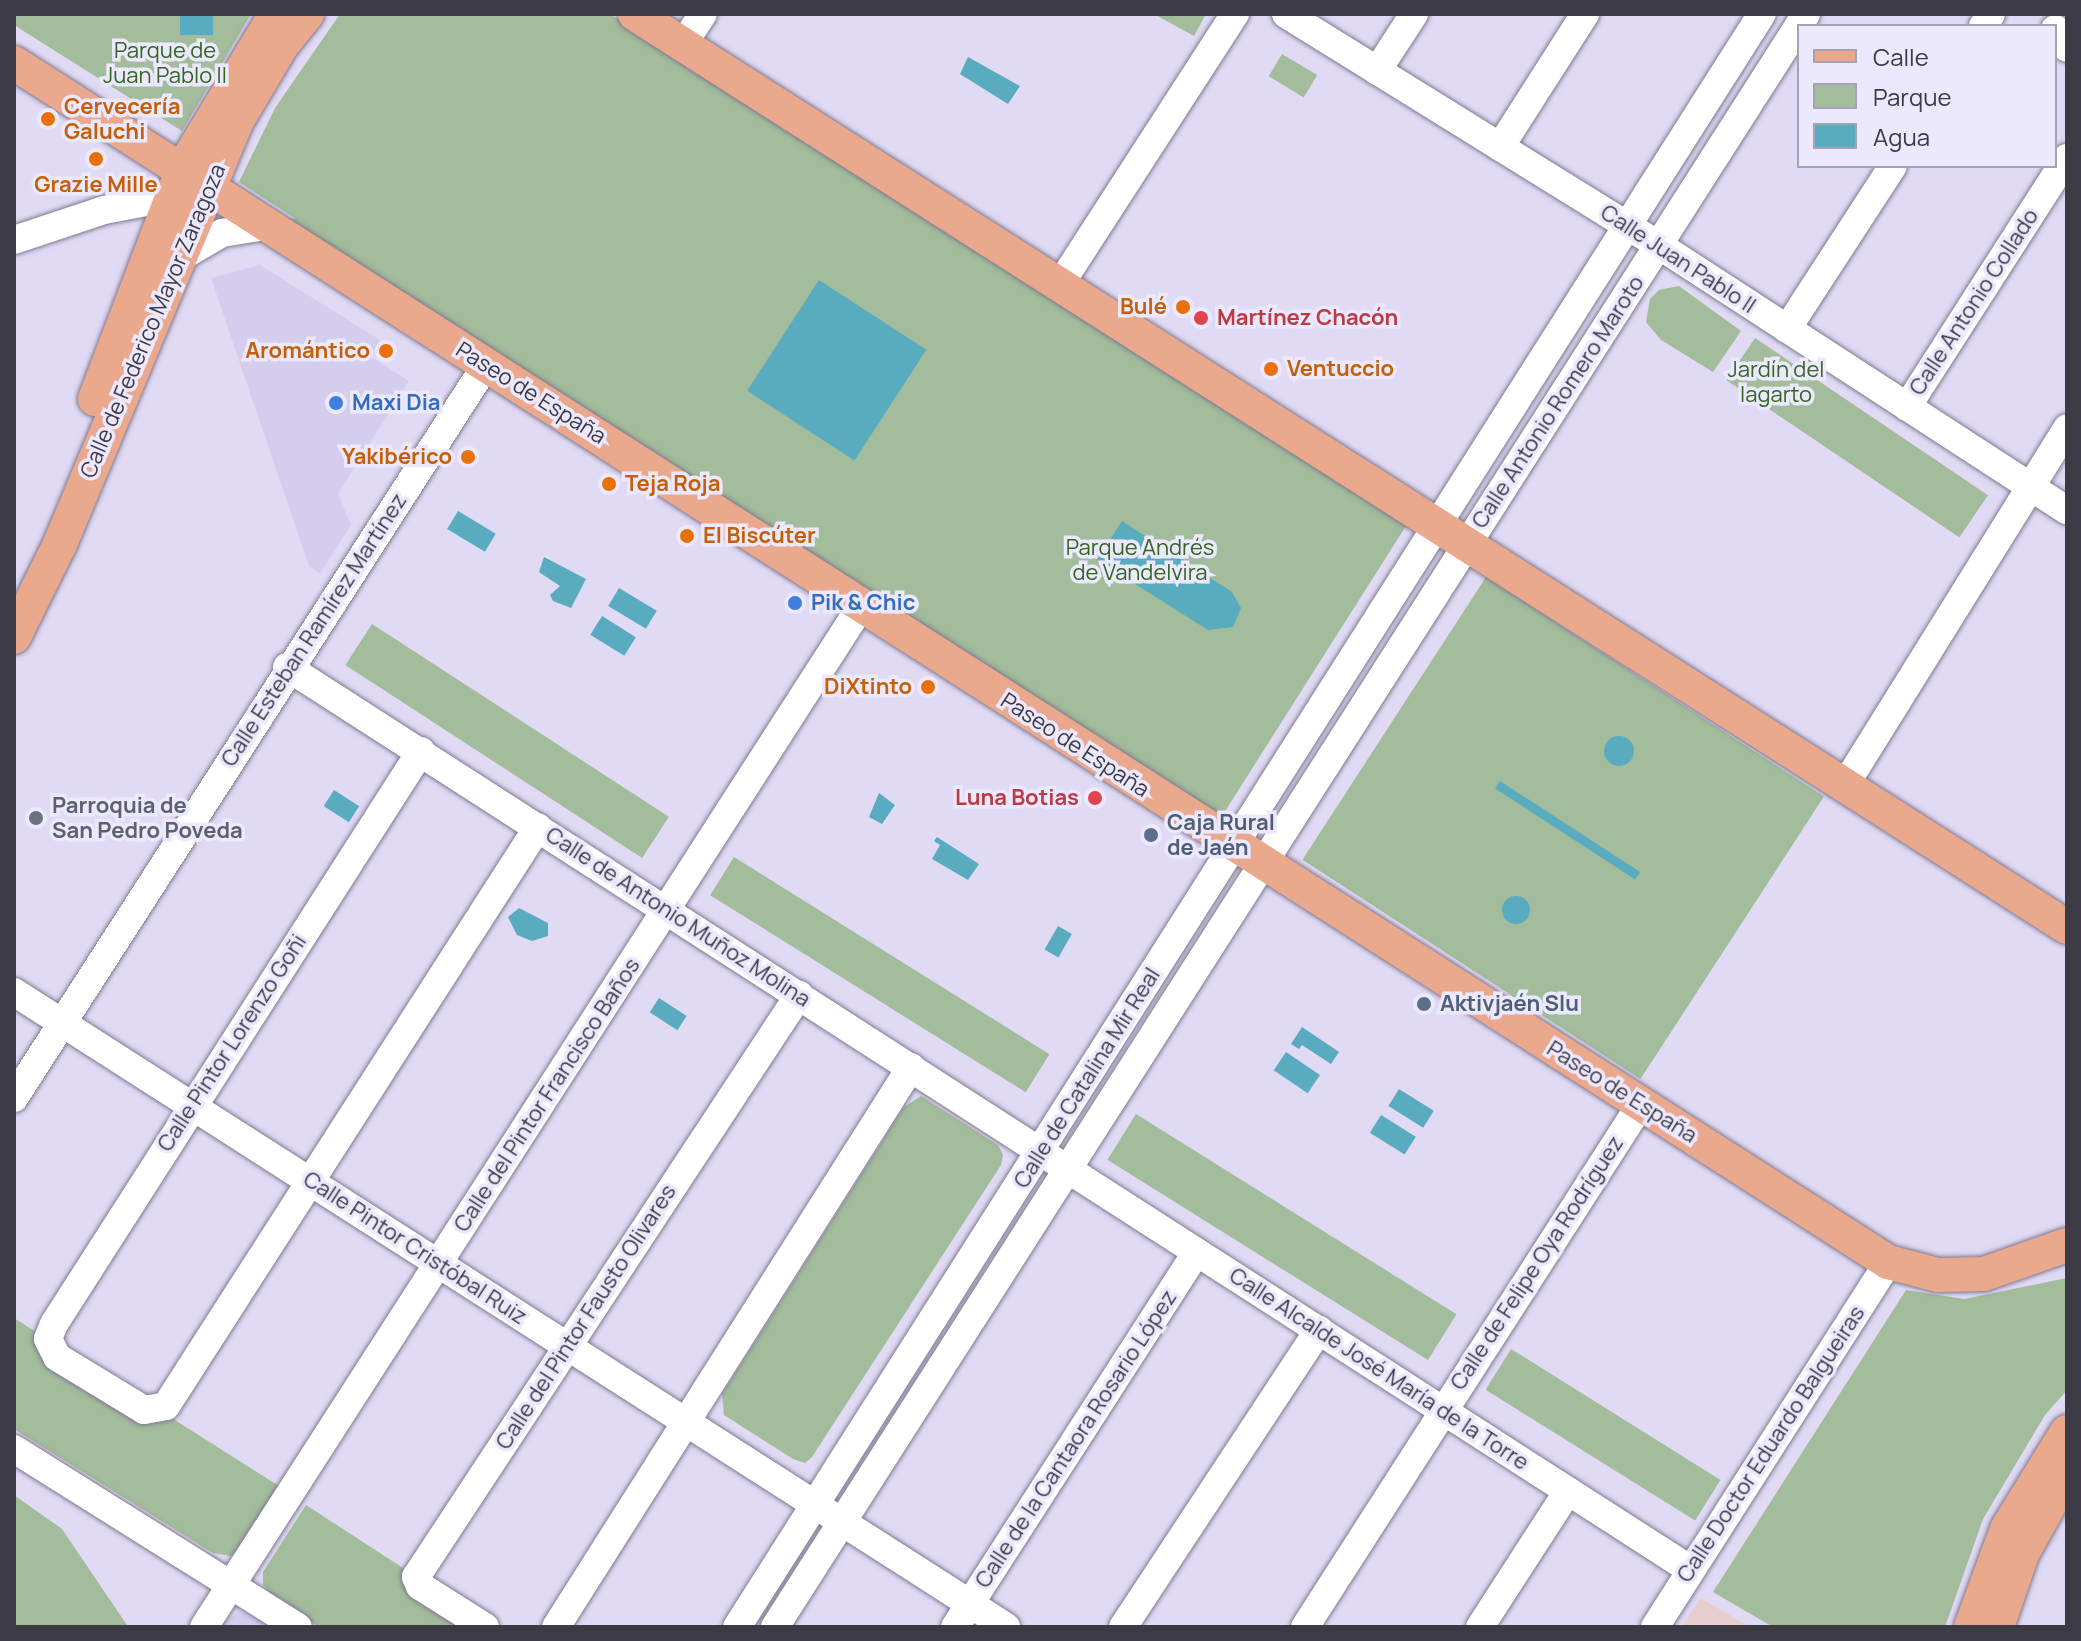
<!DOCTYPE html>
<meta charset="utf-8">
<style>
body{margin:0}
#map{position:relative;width:2081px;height:1641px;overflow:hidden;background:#e0daf4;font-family:Manrope,sans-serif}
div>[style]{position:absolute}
.built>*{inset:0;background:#d4cdee}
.education>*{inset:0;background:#e8cdce}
.green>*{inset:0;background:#a3bc9b;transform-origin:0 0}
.water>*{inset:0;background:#59abbf;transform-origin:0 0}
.round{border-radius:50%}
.roads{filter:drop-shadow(0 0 2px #7f7991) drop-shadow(0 0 2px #7f7991)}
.minor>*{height:28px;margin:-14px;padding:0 14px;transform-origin:14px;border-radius:14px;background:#fff}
.major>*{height:34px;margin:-17px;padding:0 17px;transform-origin:17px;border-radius:17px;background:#eaa88d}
.dots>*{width:22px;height:22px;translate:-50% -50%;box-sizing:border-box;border:4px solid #ece8fd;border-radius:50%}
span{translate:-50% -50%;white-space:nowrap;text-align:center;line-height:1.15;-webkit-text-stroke:7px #ece8fd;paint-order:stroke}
.park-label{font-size:22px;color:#346620}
.food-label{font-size:22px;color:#c56008;font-weight:700}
.left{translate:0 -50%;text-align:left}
.right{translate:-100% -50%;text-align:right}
.street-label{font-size:22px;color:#3c3a44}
.health-label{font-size:22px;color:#be3a42;font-weight:700}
.shop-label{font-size:22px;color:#366cbe;font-weight:700}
.worship-label{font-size:22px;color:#5b616d;font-weight:700}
.service-label{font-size:22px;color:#4e5e75;font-weight:700}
.frame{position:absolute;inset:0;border:16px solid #3c3a44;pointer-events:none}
.legend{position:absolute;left:1797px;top:24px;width:260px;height:144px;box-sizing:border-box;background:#ece8fd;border:2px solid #a6a2b3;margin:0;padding:10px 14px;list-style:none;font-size:24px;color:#3c3a44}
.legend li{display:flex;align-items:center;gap:16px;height:40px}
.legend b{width:40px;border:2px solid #a6a2b3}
</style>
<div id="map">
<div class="built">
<div style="clip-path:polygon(260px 265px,380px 340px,370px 356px,409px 381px,338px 494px,351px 525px,320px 574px,309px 566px,211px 278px)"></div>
<div style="clip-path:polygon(239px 1612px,273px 1619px,285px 1627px,217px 1627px)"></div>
</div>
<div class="education">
<div style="clip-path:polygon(1700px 1598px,1750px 1627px,1682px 1627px)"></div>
</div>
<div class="green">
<div style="clip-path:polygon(14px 14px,251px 14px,182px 131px,14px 25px)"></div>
<div style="clip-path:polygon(340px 14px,610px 14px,1406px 526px,1222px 816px,275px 216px,296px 219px,239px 182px,275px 108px)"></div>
<div style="clip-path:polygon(1154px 14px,1206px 14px,1194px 36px)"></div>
<div style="left:1282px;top:54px;width:41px;height:26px;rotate:31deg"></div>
<div style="clip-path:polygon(1679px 286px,1741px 331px,1713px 372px,1661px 340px,1646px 322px,1650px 299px,1659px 290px)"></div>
<div style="left:1755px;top:338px;width:281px;height:51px;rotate:34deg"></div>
<div style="left:1486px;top:577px;width:403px;height:337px;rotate:33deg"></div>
<div style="left:372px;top:624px;width:354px;height:49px;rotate:33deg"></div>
<div style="left:734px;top:857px;width:372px;height:45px;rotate:32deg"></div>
<div style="clip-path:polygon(921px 1096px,998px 1145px,1003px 1155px,1001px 1165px,812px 1457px,805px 1463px,793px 1459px,724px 1415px,722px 1394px,904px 1107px)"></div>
<div style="left:1136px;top:1114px;width:378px;height:54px;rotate:32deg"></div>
<div style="clip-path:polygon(2067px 1278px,2067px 1390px,2045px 1415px,1983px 1519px,1945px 1627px,1773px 1627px,1713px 1592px,1906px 1290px,1964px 1299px)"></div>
<div style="clip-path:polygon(14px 1318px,282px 1488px,246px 1547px,231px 1556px,213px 1553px,14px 1429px)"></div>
<div style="left:1511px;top:1349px;width:247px;height:48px;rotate:32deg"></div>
<div style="clip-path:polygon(14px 1495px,62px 1529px,127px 1625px,14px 1627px)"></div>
<div style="clip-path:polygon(306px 1505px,494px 1627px,319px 1627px,276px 1599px,263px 1585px,263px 1572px)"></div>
</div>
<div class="water">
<div style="left:180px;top:14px;width:33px;height:21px"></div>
<div style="clip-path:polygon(968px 57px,1020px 86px,1008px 104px,960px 74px)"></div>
<div style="left:819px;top:280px;width:128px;height:132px;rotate:33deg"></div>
<div style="left:458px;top:511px;width:44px;height:21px;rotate:31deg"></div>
<div style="clip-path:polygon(1122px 521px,1232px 592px,1241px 608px,1233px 627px,1208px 630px,1097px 560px)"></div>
<div style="clip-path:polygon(544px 557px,586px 579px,571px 608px,553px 601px,550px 595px,560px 586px,539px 572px)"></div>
<div style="left:619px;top:588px;width:44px;height:21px;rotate:31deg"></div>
<div style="left:602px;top:616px;width:40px;height:22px;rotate:32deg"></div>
<div class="round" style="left:1604px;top:736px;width:30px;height:30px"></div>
<div style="left:1500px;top:781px;width:167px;height:9px;rotate:33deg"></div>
<div style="left:334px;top:790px;width:30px;height:19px;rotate:33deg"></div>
<div style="clip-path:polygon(879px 793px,895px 805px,882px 824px,869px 817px)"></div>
<div style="clip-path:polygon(937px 837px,979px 864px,968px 880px,932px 859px,940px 845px,934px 841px)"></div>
<div class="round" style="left:1502px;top:896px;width:28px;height:28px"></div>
<div style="clip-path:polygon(519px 908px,548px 923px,548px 936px,532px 941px,517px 935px,508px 917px)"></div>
<div style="left:1058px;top:926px;width:16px;height:27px;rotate:30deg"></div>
<div style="left:659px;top:998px;width:33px;height:17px;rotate:33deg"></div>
<div style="clip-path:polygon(1302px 1027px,1339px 1052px,1331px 1064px,1302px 1045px,1299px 1049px,1291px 1044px)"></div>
<div style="left:1286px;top:1052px;width:41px;height:22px;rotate:34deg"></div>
<div style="left:1399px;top:1089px;width:41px;height:20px;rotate:32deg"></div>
<div style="left:1381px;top:1115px;width:41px;height:21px;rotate:32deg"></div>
</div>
<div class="roads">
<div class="minor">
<div style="left:1286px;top:14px;width:440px;rotate:31.8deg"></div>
<div style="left:1660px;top:246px;width:485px;rotate:33deg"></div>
<div style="left:1983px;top:26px;width:14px;rotate:-56deg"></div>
<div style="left:2055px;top:29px;width:22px;rotate:58deg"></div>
<div style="left:682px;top:46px;width:38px;rotate:-57deg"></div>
<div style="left:1377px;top:71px;width:68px;rotate:-57deg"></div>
<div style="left:1500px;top:147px;width:158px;rotate:-57.4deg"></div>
<div style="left:14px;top:240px;width:95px;rotate:-18.4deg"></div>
<div style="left:104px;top:210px;width:70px;rotate:-10.7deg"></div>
<div style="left:181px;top:257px;width:48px;rotate:-30.3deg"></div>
<div style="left:222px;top:233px;width:50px;rotate:-9.3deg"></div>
<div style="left:1059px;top:286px;width:324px;rotate:-57.1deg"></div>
<div style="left:1787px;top:329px;width:194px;rotate:-57deg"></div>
<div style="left:1907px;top:407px;width:296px;rotate:-57.3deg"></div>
<div style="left:287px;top:667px;width:1669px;rotate:32.75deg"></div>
<div style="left:421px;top:751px;width:680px;rotate:122.64deg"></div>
<div style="left:54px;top:1324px;width:16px;rotate:112deg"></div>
<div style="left:48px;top:1339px;width:20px;rotate:63deg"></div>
<div style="left:57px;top:1357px;width:102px;rotate:31.3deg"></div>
<div style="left:144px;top:1410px;width:22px;rotate:-10deg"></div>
<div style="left:166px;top:1406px;width:688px;rotate:-57.28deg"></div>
<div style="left:1845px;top:785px;width:420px;rotate:-58.1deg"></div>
<div style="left:14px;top:992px;width:1178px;rotate:32.62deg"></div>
<div style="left:14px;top:1098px;width:872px;rotate:-57.22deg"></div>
<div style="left:14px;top:1449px;width:335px;rotate:32.1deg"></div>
<div style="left:204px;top:1627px;width:1216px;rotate:-57.23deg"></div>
<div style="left:485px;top:1627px;width:77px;rotate:-147.8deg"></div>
<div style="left:420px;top:1586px;width:10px;rotate:-114deg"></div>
<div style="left:416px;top:1577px;width:697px;rotate:-56.65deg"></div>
<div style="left:556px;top:1627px;width:663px;rotate:-57.63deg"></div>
<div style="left:737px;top:1627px;width:1911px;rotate:-57.57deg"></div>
<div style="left:775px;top:1627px;width:1914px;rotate:-57.41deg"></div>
<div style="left:955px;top:1627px;width:446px;rotate:-57.2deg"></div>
<div style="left:1123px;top:1627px;width:356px;rotate:-56.6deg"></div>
<div style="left:1305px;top:1627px;width:622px;rotate:-57.28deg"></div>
<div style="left:1480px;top:1627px;width:162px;rotate:-57.1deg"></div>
<div style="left:1655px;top:1627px;width:433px;rotate:-57.4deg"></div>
</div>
<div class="major">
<div style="left:635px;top:14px;width:1698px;rotate:32.52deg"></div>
<div style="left:14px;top:63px;width:2225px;rotate:32.61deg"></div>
<div style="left:1888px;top:1262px;width:52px;rotate:14.6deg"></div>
<div style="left:1938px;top:1275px;width:46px;rotate:-1.2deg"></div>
<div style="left:1984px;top:1274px;width:88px;rotate:-19.3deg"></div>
<div style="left:95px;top:399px;width:247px;rotate:-69.1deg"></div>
<div style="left:183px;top:168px;width:180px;rotate:-58.9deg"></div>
<div style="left:14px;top:637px;width:104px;rotate:-63.7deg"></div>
<div style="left:60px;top:544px;width:461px;rotate:-67.3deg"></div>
<div style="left:238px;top:119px;width:86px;rotate:-59.3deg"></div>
<div style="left:282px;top:45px;width:40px;rotate:-51deg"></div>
<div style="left:1971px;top:1627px;width:104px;rotate:-69.8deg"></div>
<div style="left:2007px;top:1529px;width:114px;rotate:-58.3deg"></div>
<div style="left:1997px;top:1627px;width:77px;rotate:-71.1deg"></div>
<div style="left:2022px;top:1554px;width:93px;rotate:-60.9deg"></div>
</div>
</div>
<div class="dots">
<div style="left:48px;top:119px;background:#e8710a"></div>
<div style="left:96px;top:159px;background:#e8710a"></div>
<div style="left:1183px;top:307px;background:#e8710a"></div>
<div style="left:1201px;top:318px;background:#e0444e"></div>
<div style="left:386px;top:351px;background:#e8710a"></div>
<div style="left:1271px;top:369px;background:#e8710a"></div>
<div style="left:336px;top:403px;background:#3f7fe0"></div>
<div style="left:468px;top:457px;background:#e8710a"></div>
<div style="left:609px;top:484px;background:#e8710a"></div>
<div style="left:687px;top:536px;background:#e8710a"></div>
<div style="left:795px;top:603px;background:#3f7fe0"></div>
<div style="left:928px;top:687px;background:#e8710a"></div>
<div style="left:1095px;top:798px;background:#e0444e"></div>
<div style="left:36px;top:818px;background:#6b7280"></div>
<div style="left:1151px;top:835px;background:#5c6f8a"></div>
<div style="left:1424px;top:1004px;background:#5c6f8a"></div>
</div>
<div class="park-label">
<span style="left:165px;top:63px">Parque de<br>Juan Pablo II</span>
<span style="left:1776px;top:382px">Jardín del<br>lagarto</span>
<span style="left:1140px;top:560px">Parque Andrés<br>de Vandelvira</span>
</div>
<div class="food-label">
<span class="left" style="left:64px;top:119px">Cervecería<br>Galuchi</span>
<span style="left:96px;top:185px">Grazie Mille</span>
<span class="right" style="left:1167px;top:307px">Bulé</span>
<span class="right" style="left:370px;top:351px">Aromántico</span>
<span class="left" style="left:1287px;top:369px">Ventuccio</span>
<span class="right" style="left:452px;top:457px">Yakibérico</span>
<span class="left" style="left:625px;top:484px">Teja Roja</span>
<span class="left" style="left:703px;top:536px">El Biscúter</span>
<span class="right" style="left:912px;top:687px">DiXtinto</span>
</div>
<div class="street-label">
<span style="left:1678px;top:259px;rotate:33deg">Calle Juan Pablo II</span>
<span style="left:1974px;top:302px;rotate:-57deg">Calle Antonio Collado</span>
<span style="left:153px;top:321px;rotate:-67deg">Calle de Federico Mayor Zaragoza</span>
<span style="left:531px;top:393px;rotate:32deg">Paseo de España</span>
<span style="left:1558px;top:402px;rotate:-57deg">Calle Antonio Romero Maroto</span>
<span style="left:314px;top:630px;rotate:-57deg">Calle Esteban Ramírez Martínez</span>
<span style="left:1075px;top:745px;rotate:33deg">Paseo de España</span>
<span style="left:678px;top:917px;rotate:33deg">Calle de Antonio Muñoz Molina</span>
<span style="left:232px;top:1043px;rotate:-57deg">Calle Pintor Lorenzo Goñi</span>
<span style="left:1087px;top:1078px;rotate:-58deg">Calle de Catalina Mir Real</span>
<span style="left:1622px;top:1092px;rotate:32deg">Paseo de España</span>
<span style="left:547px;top:1095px;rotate:-57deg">Calle del Pintor Francisco Baños</span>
<span style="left:415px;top:1248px;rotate:33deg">Calle Pintor Cristóbal Ruiz</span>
<span style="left:1537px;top:1263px;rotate:-57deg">Calle de Felipe Oya Rodríguez</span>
<span style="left:586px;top:1317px;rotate:-57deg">Calle del Pintor Fausto Olivares</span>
<span style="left:1379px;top:1369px;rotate:33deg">Calle Alcalde José María de la Torre</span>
<span style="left:1076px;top:1439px;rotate:-57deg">Calle de la Cantaora Rosario López</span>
<span style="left:1771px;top:1444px;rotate:-57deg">Calle Doctor Eduardo Balgueiras</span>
</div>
<div class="health-label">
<span class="left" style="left:1217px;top:318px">Martínez Chacón</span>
<span class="right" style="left:1079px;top:798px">Luna Botias</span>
</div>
<div class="shop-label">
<span class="left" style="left:352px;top:403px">Maxi Dia</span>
<span class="left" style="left:811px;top:603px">Pik &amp; Chic</span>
</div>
<div class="worship-label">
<span class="left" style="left:52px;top:818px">Parroquia de<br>San Pedro Poveda</span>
</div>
<div class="service-label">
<span class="left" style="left:1167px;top:835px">Caja Rural<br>de Jaén</span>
<span class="left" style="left:1440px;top:1004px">Aktivjaén Slu</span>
</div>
<div class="frame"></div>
<ul class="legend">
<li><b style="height:10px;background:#eaa88d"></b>Calle</li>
<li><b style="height:22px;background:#a3bc9b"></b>Parque</li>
<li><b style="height:22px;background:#59abbf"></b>Agua</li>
</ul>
</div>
